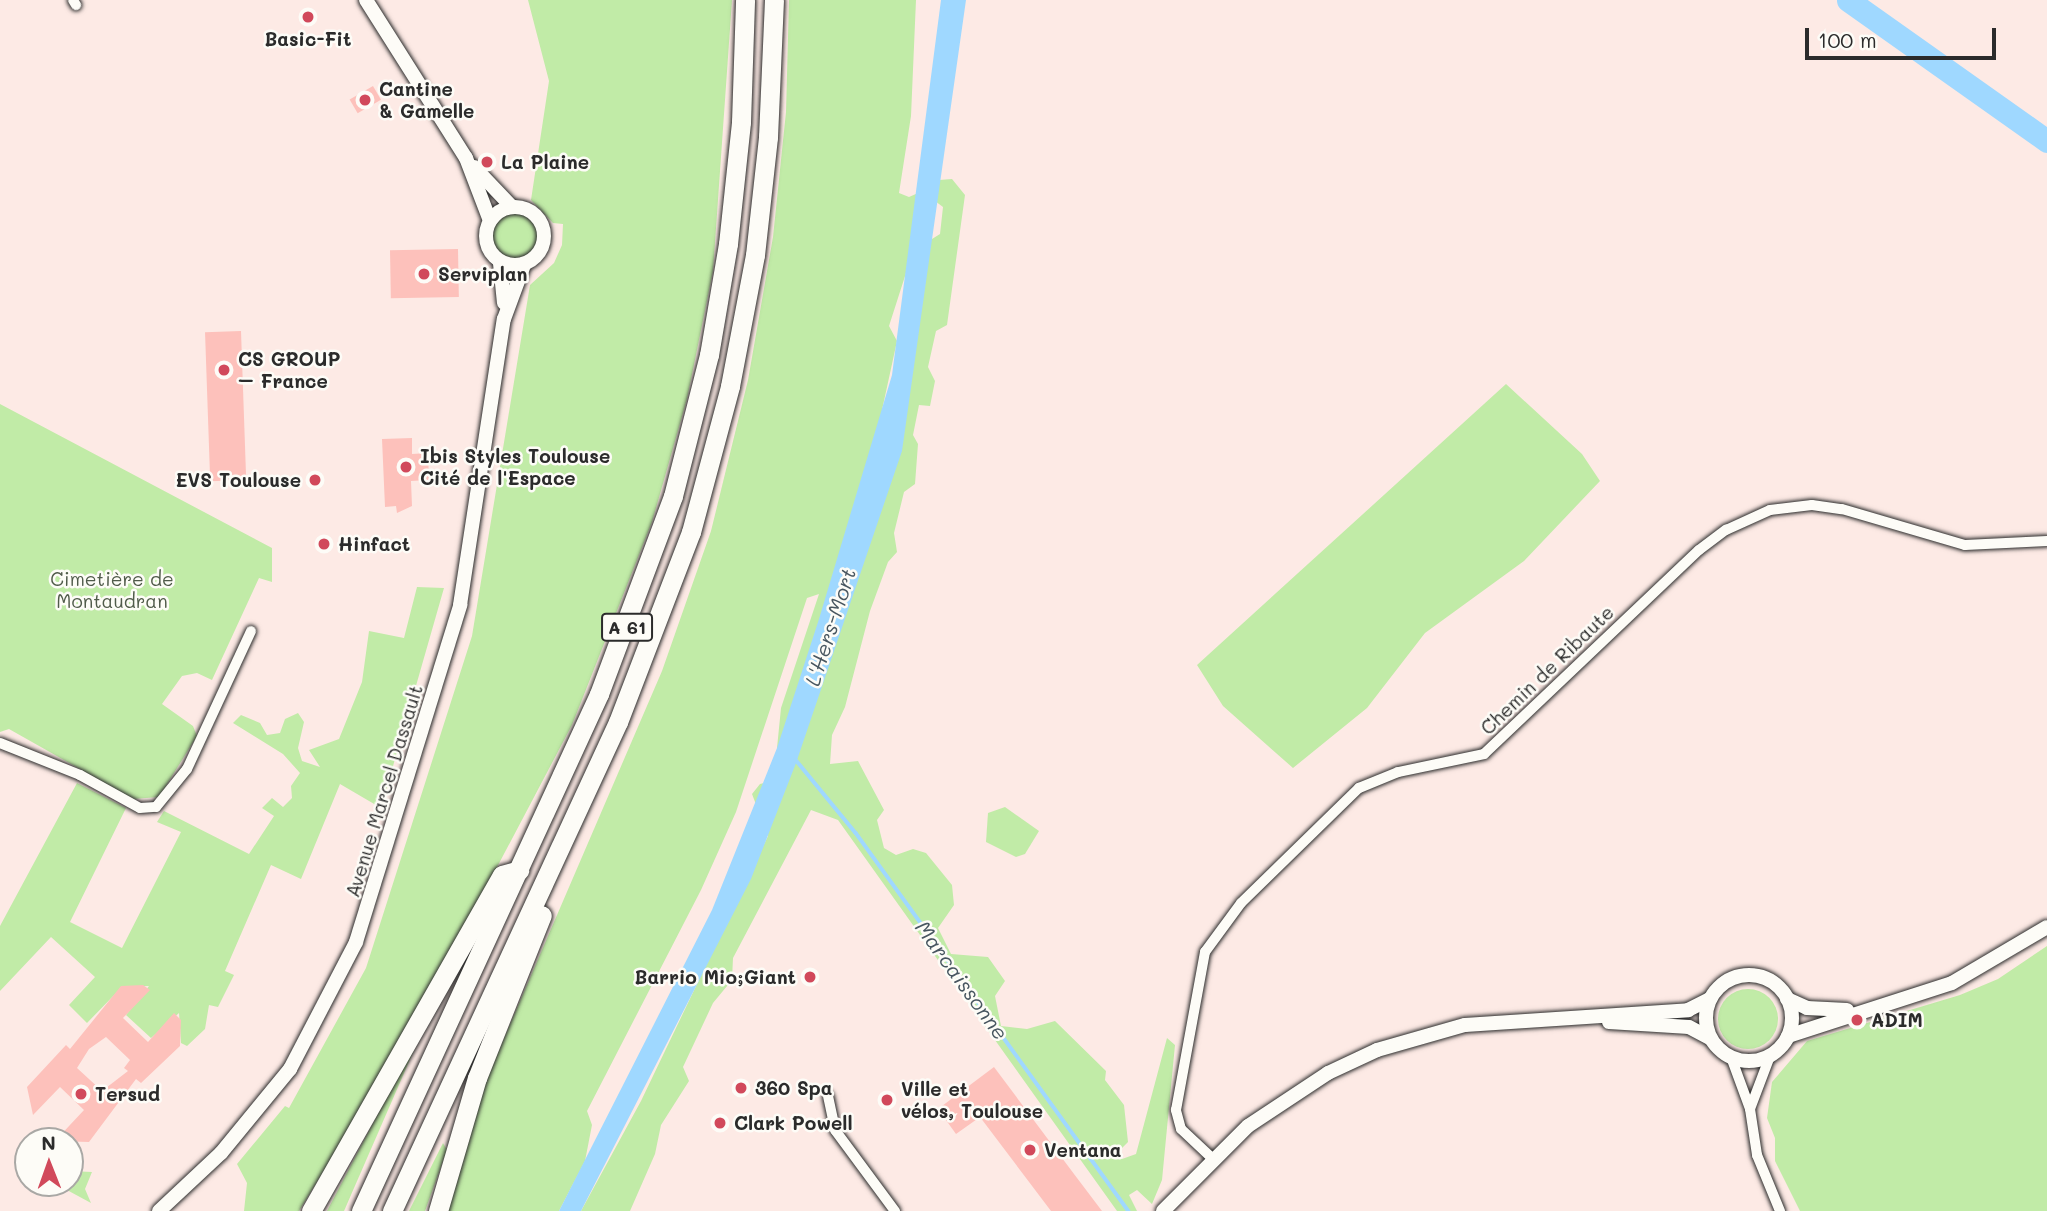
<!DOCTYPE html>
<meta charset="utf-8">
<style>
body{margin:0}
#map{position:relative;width:2047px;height:1211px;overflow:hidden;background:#fdeae5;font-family:Mali,sans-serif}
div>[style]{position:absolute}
.green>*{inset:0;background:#c1eba7}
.round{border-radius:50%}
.water>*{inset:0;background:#9fd8ff}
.stream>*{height:3.5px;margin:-1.75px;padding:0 1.75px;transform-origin:1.75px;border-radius:1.75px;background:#9fd8ff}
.river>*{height:23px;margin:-11.5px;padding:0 11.5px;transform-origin:11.5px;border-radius:11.5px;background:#9fd8ff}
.building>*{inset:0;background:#fdc1bb;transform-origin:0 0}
.roads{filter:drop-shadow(0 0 2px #2b2b2b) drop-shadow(0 0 2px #2b2b2b)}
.street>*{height:10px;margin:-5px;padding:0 5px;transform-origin:5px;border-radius:5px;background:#fdfcf7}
.secondary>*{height:14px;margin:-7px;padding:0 7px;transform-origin:7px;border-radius:7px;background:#fdfcf7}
.secondary>.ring{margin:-7px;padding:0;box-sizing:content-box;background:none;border:14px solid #fdfcf7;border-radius:50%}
.highway>*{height:19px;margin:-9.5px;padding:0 9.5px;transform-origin:9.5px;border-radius:9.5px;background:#fdfcf7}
.dots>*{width:19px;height:19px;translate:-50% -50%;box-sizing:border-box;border:4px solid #fdfcf7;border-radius:50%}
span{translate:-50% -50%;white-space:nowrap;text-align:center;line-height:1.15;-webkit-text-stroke:5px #fdfcf7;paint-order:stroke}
.shield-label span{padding:2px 5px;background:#fdfcf7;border:2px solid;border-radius:5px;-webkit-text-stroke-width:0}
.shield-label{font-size:18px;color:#2b2b2b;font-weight:700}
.poi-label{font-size:19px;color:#2b2b2b;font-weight:700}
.left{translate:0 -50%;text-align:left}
.right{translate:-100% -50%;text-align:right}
.park-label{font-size:19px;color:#505b4a}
.street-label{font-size:19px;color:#2b2b2b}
.water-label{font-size:21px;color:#485660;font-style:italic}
.north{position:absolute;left:14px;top:1127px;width:70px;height:70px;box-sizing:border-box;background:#fdfcf7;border:2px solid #a9a8a5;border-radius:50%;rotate:359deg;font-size:19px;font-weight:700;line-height:28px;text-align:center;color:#2b2b2b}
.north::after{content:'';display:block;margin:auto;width:24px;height:32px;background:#d1495b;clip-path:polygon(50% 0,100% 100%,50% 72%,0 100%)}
.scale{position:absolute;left:1805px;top:28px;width:191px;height:32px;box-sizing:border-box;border:4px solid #2b2b2b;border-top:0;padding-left:9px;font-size:21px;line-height:24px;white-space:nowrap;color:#2b2b2b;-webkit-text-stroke:5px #fdfcf7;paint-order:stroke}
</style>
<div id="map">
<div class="green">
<div style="clip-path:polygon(528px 0,732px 0,713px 271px,687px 399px,652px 522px,572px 725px,417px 1019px,299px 1211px,244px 1211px,247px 1183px,237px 1164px,285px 1106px,289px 1108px,366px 968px,472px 636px,530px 285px,554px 263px,562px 245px,563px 224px,553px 223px,531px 200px,549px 81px)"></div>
<div style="clip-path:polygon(evenodd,789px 0,916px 0,911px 116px,899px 193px,909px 197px,925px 190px,932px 239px,940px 234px,943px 207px,935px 201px,939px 180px,952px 179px,965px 195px,947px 325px,936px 331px,928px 367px,935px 381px,930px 406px,919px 405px,913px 435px,918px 444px,915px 484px,904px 492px,894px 533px,897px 552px,888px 562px,870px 611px,845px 707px,832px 735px,830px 764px,858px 761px,884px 810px,877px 820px,884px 848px,896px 855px,913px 849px,926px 853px,952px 885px,954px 905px,938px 928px,951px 954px,988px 957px,1005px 981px,995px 996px,1001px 1026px,1027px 1029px,1055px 1021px,1106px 1071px,1105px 1080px,1124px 1105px,1128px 1142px,1118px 1152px,1122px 1159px,1136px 1154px,1167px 1038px,1175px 1045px,1162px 1180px,1152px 1204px,1137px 1190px,1129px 1195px,1137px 1211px,1117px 1211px,838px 820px,811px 810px,733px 958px,732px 980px,713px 1003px,683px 1067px,689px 1081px,661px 1125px,655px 1154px,630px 1211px,581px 1211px,641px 1101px,768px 836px,752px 794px,760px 784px,787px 778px,777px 748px,781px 708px,819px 594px,807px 598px,736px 812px,701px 890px,587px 1111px,592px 1125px,585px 1161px,559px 1211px,447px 1211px,477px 1101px,662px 671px,711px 531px,748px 380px,773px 237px,786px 112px,789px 0,906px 273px,887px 477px,882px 410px,897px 341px,889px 326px,906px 273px)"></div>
<div class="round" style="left:492px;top:212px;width:48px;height:48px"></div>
<div style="clip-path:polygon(1506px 384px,1582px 454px,1600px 481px,1524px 561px,1425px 633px,1367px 708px,1293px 768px,1223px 706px,1197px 665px)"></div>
<div style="clip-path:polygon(0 404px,272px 548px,272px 582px,259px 578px,212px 680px,197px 673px,182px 676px,162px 704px,193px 726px,197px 736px,159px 797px,133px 799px,9px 729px,0 732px)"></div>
<div style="clip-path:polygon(417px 587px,444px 588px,381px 808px,340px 784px,301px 879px,271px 865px,225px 971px,234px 975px,218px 1007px,209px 1005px,205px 1029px,187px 1046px,181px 1043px,179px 1013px,151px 1038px,126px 1015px,149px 986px,122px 987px,87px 1023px,69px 1005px,95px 977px,51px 937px,0 991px,0 926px,77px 783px,126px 808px,70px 922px,122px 948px,181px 832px,157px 822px,164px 811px,249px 854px,274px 816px,262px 808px,272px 798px,283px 807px,292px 798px,291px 786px,300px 773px,283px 754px,233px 723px,241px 715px,260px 723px,267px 735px,280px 733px,285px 719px,298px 713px,304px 722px,298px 748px,302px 761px,320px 767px,309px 750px,339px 739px,362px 682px,369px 631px,404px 638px)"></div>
<div style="clip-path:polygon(1005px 807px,1039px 831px,1025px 854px,1016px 857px,986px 842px,988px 813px)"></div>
<div style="clip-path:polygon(2047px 946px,2047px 1211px,1800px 1211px,1775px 1161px,1775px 1138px,1767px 1118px,1772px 1082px,1807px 1041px,1960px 995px,1998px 979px)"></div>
<div class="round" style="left:1718px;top:989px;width:60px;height:60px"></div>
<div style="clip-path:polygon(415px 1048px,344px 1211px,327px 1211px,396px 1079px)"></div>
<div style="clip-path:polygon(443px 1143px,447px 1150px,425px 1211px,409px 1211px)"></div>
<div style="clip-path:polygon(70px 1171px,92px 1172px,85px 1189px,91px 1203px,54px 1183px,70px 1183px)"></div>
</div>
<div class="water">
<div style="clip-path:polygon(941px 0,966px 0,902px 451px,796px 763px,751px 879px,581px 1211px,559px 1211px,712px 910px,777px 748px,819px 619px,892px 375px)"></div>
</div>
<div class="stream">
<div style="left:796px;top:760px;width:94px;rotate:50.6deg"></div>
<div style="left:856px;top:833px;width:466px;rotate:54.2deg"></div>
</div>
<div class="river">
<div style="left:1848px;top:0;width:244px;rotate:35.3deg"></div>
</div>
<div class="building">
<div style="left:373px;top:86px;width:16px;height:27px;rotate:60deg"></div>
<div style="left:458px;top:249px;width:48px;height:68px;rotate:89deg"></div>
<div style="left:241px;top:331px;width:149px;height:36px;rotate:88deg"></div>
<div style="clip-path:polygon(412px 438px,412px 454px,428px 453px,429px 480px,411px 481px,412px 506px,397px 513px,396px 506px,385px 507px,382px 439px)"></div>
<div style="clip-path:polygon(evenodd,143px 985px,150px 990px,123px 1018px,148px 1042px,174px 1013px,181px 1020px,180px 1046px,141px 1083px,136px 1079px,89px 1142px,55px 1141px,84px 1110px,60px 1087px,33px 1115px,27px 1087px,66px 1045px,70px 1049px,121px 986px,143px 985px,106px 1037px,130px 1060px,124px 1068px,128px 1071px,102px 1091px,77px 1068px,89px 1049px,106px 1037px)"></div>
<div style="clip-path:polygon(994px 1067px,1074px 1174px,1102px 1211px,1051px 1211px,980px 1117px,956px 1134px,938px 1109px)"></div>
</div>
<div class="roads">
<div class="street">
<div style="left:73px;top:0;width:6px;rotate:59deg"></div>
<div style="left:0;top:743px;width:86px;rotate:21.8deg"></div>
<div style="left:80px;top:775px;width:68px;rotate:28.8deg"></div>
<div style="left:140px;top:808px;width:16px;rotate:-4deg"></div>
<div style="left:156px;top:807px;width:49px;rotate:-50.8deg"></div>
<div style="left:187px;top:769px;width:152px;rotate:-65.1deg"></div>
<div style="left:1731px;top:1057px;width:55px;rotate:69.9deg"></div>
<div style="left:1750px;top:1109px;width:47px;rotate:81.3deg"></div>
<div style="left:1757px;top:1155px;width:61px;rotate:67.7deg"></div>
<div style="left:828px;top:1096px;width:35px;rotate:78deg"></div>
<div style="left:835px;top:1130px;width:101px;rotate:53.5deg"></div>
<div style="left:1750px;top:1109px;width:57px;rotate:-69.3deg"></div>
<div style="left:1213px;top:1159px;width:44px;rotate:-136.8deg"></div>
<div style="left:1181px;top:1129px;width:20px;rotate:-105deg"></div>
<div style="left:1176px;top:1110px;width:161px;rotate:-79.6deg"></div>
<div style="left:1205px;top:952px;width:61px;rotate:-53.7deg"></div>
<div style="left:1241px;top:903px;width:165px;rotate:-44.3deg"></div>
<div style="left:1359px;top:788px;width:42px;rotate:-22.3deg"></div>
<div style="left:1398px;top:772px;width:88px;rotate:-11.8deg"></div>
<div style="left:1484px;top:754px;width:296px;rotate:-43.5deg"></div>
<div style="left:1699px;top:550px;width:34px;rotate:-37deg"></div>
<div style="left:1726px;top:530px;width:48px;rotate:-24.4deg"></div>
<div style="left:1770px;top:510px;width:42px;rotate:-6.8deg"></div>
<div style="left:1812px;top:505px;width:30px;rotate:8deg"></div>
<div style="left:1842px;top:509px;width:128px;rotate:16.3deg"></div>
<div style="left:1965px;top:545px;width:82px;rotate:-2.8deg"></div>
</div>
<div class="secondary">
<div style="left:366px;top:0;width:187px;rotate:57.7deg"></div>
<div style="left:466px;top:158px;width:67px;rotate:69.1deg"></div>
<div style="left:474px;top:167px;width:55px;rotate:46.5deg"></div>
<div class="ring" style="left:486px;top:207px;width:44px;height:44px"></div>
<div style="left:500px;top:263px;width:40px;rotate:84.3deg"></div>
<div class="ring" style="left:1706px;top:975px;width:72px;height:72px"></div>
<div style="left:1787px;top:999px;width:22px;rotate:24deg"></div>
<div style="left:1807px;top:1008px;width:40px;rotate:2.9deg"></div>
<div style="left:1609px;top:1022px;width:80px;rotate:3.6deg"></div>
<div style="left:1689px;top:1027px;width:24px;rotate:28deg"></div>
<div style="left:1788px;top:1036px;width:172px;rotate:-17.9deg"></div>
<div style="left:1952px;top:983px;width:110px;rotate:-30.5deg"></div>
<div style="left:159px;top:1211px;width:85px;rotate:-43.1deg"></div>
<div style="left:221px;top:1153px;width:109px;rotate:-50.6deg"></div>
<div style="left:290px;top:1069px;width:143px;rotate:-62.5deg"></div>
<div style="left:356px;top:942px;width:353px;rotate:-72.8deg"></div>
<div style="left:460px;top:605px;width:289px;rotate:-81.3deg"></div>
<div style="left:504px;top:319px;width:58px;rotate:-69.7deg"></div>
<div style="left:1163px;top:1211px;width:120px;rotate:-45deg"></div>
<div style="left:1248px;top:1126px;width:96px;rotate:-33.5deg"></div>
<div style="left:1328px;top:1073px;width:54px;rotate:-25.1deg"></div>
<div style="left:1377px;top:1050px;width:91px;rotate:-15.9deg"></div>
<div style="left:1465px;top:1025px;width:224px;rotate:-3.8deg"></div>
<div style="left:1688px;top:1010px;width:25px;rotate:-27deg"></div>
</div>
<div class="highway">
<div style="left:311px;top:1211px;width:386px;rotate:-60.4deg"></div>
<div style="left:502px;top:875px;width:18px;rotate:-16deg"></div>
<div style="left:361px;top:1211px;width:569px;rotate:-65.28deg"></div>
<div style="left:599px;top:694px;width:211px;rotate:-69.5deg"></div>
<div style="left:673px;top:496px;width:146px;rotate:-75.7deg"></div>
<div style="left:709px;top:355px;width:113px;rotate:-80.3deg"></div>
<div style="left:728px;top:244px;width:123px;rotate:-83.9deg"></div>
<div style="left:741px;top:122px;width:122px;rotate:-88.1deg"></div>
<div style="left:392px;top:1211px;width:539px;rotate:-65.2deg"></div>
<div style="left:618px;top:722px;width:204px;rotate:-69deg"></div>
<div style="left:691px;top:532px;width:151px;rotate:-75deg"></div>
<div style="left:730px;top:386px;width:133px;rotate:-79.2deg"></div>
<div style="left:755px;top:255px;width:119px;rotate:-83.7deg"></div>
<div style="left:768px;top:137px;width:137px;rotate:-87.5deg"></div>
<div style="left:438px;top:1211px;width:139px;rotate:-73.7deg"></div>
<div style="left:477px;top:1078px;width:175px;rotate:-68.3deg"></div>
</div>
</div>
<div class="dots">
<div style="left:308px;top:17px;background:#d1495b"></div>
<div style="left:365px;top:100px;background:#d1495b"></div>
<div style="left:487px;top:162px;background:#d1495b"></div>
<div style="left:424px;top:274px;background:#d1495b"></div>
<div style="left:224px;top:370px;background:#d1495b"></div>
<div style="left:406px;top:467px;background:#d1495b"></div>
<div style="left:315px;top:480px;background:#d1495b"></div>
<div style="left:324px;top:544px;background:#d1495b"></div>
<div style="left:810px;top:977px;background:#d1495b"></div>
<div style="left:1857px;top:1020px;background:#d1495b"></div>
<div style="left:741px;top:1088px;background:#d1495b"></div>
<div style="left:81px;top:1094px;background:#d1495b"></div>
<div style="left:887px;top:1100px;background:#d1495b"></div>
<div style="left:720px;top:1123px;background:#d1495b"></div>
<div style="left:1030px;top:1150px;background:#d1495b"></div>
</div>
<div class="shield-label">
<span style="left:627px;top:627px">A 61</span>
</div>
<div class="poi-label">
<span style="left:308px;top:39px">Basic-Fit</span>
<span class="left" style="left:379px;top:100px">Cantine<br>&amp; Gamelle</span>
<span class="left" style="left:501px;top:162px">La Plaine</span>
<span class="left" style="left:438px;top:274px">Serviplan</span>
<span class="left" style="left:238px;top:370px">CS GROUP<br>– France</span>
<span class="left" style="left:420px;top:467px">Ibis Styles Toulouse<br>Cité de l'Espace</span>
<span class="right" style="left:301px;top:480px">EVS Toulouse</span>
<span class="left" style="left:338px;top:544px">Hinfact</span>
<span class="right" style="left:796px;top:977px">Barrio Mio;Giant</span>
<span class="left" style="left:1871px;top:1020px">ADIM</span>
<span class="left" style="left:755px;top:1088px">360 Spa</span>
<span class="left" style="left:901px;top:1100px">Ville et<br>vélos, Toulouse</span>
<span class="left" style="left:95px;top:1094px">Tersud</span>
<span class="left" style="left:734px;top:1123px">Clark Powell</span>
<span class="left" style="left:1044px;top:1150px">Ventana</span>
</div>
<div class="park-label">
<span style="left:112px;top:590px">Cimetière de<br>Montaudran</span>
</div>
<div class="street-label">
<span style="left:1547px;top:670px;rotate:-44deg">Chemin de Ribaute</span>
<span style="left:384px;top:791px;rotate:-73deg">Avenue Marcel Dassault</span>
</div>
<div class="water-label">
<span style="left:830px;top:627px;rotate:-72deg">L'Hers-Mort</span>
<span style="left:962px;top:980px;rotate:54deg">Marcaissonne</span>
</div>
<div class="north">N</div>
<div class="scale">100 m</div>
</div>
